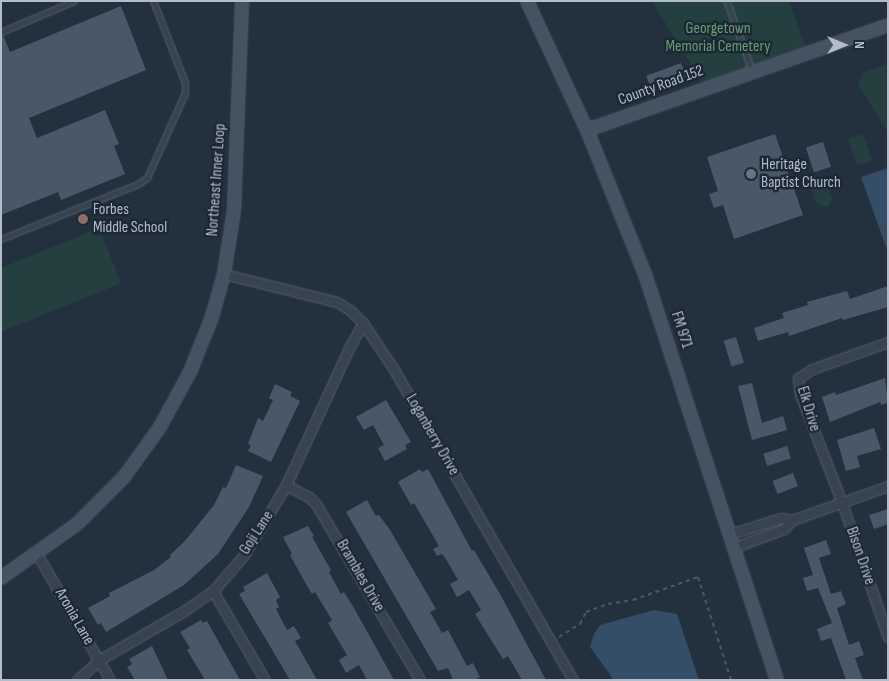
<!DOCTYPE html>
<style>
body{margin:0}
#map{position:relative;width:889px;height:681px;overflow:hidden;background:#23313f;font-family:"Sofia Sans Condensed",sans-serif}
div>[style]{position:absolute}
.green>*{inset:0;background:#253f40;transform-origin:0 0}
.water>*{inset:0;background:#354e67}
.building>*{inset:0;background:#485869;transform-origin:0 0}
.path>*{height:2px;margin-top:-1px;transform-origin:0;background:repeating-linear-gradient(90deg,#435c5d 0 4px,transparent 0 8px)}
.roads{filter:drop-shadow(0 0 1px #55606d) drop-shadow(0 0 1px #55606d)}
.lane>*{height:4.5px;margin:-2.25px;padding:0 2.25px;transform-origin:2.25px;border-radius:2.25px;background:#37434f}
.street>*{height:9px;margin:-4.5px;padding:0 4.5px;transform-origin:4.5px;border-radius:4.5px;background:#37434f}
.secondary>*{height:12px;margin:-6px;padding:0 6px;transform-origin:6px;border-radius:6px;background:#445262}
.dots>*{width:14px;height:14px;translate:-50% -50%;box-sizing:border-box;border:2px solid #1c2834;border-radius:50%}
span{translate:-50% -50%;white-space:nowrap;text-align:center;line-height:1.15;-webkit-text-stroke:5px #1c2834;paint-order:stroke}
.park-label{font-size:16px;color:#689c71}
.street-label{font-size:16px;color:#b3bdca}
.poi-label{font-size:16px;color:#b3bdca}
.left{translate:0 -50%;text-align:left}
.frame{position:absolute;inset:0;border:2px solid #b3bdca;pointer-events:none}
.north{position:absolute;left:819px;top:20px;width:50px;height:50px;-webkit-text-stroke:4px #1c2834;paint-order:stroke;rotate:90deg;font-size:14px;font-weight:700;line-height:20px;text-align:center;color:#b3bdca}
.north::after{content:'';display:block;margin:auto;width:18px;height:22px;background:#b3bdca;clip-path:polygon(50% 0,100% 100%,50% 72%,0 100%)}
</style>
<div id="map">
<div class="green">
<div style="clip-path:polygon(652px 1px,789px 1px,805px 46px,702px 83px)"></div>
<div style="clip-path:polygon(888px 64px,888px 133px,858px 84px,863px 72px)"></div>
<div style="left:863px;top:134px;width:28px;height:16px;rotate:71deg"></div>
<div style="clip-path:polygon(821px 184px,827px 185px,832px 199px,829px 206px,825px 207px,815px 202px,812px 190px,813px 186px)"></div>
<div style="clip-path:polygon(99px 228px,121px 283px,1px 332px,1px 268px)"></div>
</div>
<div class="water">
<div style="clip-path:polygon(888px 168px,888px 246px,886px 247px,861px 177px)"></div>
<div style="clip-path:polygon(654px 610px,677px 614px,699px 680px,614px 680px,590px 647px,594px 634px,600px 625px)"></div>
</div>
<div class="building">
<div style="clip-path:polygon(121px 6px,146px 70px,29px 118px,37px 138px,105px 110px,119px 144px,114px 146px,125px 174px,61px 200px,58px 192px,1px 215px,1px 36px,3px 35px,10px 52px)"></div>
<div style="left:681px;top:63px;width:15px;height:37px;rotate:70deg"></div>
<div style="clip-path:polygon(775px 134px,803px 215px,734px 239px,723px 205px,714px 208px,709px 194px,718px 191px,707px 157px)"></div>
<div style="left:823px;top:142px;width:26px;height:18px;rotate:72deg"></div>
<div style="clip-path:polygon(888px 286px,888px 307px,843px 320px,842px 318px,789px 336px,788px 332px,758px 341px,754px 328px,784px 318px,782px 313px,808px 305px,807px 302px,847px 291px,850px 299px)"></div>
<div style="left:736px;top:337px;width:27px;height:13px;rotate:73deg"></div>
<div style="clip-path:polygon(885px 378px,888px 403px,881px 405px,880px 402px,830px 422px,822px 397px,835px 392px,836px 395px)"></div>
<div style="clip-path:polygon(752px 383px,762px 423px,783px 416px,787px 430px,752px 440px,738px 386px)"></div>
<div style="clip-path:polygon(275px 384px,292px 392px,290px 396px,300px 401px,271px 462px,248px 451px,251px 445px,248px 444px,258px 418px,263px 421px,273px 400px,269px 398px)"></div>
<div style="clip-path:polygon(386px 400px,411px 442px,405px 445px,407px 449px,385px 461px,378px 448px,384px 445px,373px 425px,364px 430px,356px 417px)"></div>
<div style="clip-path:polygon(874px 428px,881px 449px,857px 456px,860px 467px,846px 471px,837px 440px)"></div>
<div style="left:787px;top:446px;width:13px;height:25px;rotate:72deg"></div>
<div style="clip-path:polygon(236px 465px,263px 476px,249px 507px,218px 554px,184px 585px,106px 632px,101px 623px,98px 625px,88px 608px,110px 596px,109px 593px,154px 570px,171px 557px,170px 555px,184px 542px,214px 505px,223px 487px,226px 488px)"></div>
<div style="clip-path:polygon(420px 469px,422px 472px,428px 469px,472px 551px,474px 550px,500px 594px,546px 680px,522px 680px,508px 656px,503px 659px,483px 627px,475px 614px,481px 610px,469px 590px,457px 597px,450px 584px,458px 580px,446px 559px,442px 554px,437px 556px,433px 549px,439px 546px,414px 503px,411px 505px,398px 482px)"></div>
<div style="left:793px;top:473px;width:14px;height:22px;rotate:69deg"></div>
<div style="clip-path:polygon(367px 500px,376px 516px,379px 515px,390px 530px,436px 609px,430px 612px,442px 633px,448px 630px,467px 666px,473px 663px,480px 677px,475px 680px,453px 680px,448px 668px,438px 671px,346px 512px)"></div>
<div style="clip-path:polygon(888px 509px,888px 524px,874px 529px,869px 515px)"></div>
<div style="clip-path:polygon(308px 526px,314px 536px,312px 537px,331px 570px,329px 572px,341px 594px,344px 592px,354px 608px,394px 680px,367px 680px,359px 665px,346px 673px,339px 660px,347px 655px,328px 623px,332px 620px,315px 592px,312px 594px,306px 584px,290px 555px,292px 554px,283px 537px)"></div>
<div style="clip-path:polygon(826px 540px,831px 554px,819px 558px,831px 594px,841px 591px,846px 604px,837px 608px,849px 645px,859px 641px,864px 655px,855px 658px,863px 680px,846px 680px,831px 638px,821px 641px,817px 629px,832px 623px,818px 588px,807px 591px,803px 578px,813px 575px,804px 548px)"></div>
<div style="clip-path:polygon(267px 573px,280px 597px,276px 600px,279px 607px,276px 609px,287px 630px,294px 626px,301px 638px,295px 641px,317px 680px,290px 680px,239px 594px,245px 591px,243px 587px)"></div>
<div style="clip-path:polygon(201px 620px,203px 623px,207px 621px,240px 680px,205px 680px,187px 650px,190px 648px,180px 632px)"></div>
<div style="clip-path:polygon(152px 646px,168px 680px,135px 680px,127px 667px,132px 664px,129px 659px)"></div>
</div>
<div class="path">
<div style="left:559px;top:637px;width:25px;rotate:-32deg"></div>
<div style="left:580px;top:624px;width:13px;rotate:-63deg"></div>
<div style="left:586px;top:612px;width:23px;rotate:-20deg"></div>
<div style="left:608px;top:604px;width:25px;rotate:-9deg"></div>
<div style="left:633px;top:600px;width:69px;rotate:-19.5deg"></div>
<div style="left:698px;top:577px;width:108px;rotate:72.2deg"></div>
</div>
<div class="roads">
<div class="lane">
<div style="left:727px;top:1px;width:73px;rotate:70.1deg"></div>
<div style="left:1px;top:32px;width:79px;rotate:-23deg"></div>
<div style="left:1px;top:239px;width:148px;rotate:-21.9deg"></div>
<div style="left:138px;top:184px;width:11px;rotate:-34deg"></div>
<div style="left:147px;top:178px;width:93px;rotate:-65.9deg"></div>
<div style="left:185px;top:93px;width:10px;rotate:-90deg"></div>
<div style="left:185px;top:83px;width:88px;rotate:-111.3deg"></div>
</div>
<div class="street">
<div style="left:224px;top:274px;width:116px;rotate:13.9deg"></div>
<div style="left:337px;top:302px;width:15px;rotate:32deg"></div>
<div style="left:350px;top:310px;width:18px;rotate:45deg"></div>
<div style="left:363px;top:323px;width:54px;rotate:56.3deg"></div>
<div style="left:393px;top:368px;width:360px;rotate:60deg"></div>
<div style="left:888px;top:342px;width:81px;rotate:160.4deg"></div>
<div style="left:812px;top:369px;width:17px;rotate:147deg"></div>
<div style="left:798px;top:378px;width:16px;rotate:83deg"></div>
<div style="left:800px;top:394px;width:117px;rotate:68.9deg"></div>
<div style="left:842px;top:503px;width:142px;rotate:71.1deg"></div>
<div style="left:286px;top:485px;width:26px;rotate:28deg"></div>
<div style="left:309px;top:497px;width:10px;rotate:45deg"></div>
<div style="left:316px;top:504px;width:204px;rotate:59.4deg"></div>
<div style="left:730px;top:534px;width:53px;rotate:-17.4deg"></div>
<div style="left:781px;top:518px;width:11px;rotate:10deg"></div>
<div style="left:792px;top:520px;width:102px;rotate:-19.5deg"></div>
<div style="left:735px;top:547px;width:52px;rotate:-20.2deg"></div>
<div style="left:784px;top:529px;width:12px;rotate:-48deg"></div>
<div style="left:37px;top:554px;width:146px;rotate:59.9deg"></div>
<div style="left:213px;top:591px;width:103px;rotate:59.7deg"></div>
<div style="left:77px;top:680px;width:30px;rotate:-42deg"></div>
<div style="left:99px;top:660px;width:98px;rotate:-30deg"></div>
<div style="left:184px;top:611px;width:35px;rotate:-35deg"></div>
<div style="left:213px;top:591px;width:48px;rotate:-49.3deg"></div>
<div style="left:244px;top:555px;width:82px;rotate:-59deg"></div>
<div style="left:286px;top:485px;width:151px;rotate:-65.3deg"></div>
<div style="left:349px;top:348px;width:29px;rotate:-61deg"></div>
</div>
<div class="secondary">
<div style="left:527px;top:1px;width:142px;rotate:65.1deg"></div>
<div style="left:587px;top:130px;width:155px;rotate:68.1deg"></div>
<div style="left:645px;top:274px;width:427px;rotate:72deg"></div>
<div style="left:587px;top:130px;width:319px;rotate:-19.2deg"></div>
<div style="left:1px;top:578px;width:93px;rotate:-35.4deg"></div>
<div style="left:77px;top:524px;width:66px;rotate:-45deg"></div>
<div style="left:124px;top:477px;width:62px;rotate:-54.2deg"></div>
<div style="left:160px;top:427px;width:63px;rotate:-61.4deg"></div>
<div style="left:190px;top:372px;width:59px;rotate:-68.2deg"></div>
<div style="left:212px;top:317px;width:45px;rotate:-74.4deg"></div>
<div style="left:224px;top:274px;width:65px;rotate:-81.1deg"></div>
<div style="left:234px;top:210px;width:209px;rotate:-87.8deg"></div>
</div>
</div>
<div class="dots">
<div style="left:751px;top:174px;background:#6b7280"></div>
<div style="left:83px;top:219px;background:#8d6e63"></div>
</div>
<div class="park-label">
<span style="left:718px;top:38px">Georgetown<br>Memorial Cemetery</span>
</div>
<div class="street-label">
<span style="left:661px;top:86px;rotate:-20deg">County Road 152</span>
<span style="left:217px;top:180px;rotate:-86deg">Northeast Inner Loop</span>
<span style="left:681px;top:330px;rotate:72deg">FM 971</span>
<span style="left:808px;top:409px;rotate:73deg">Elk Drive</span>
<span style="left:432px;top:435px;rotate:60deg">Loganberry Drive</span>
<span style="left:257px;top:533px;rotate:-57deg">Goji Lane</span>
<span style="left:860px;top:556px;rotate:71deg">Bison Drive</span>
<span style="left:360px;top:576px;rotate:60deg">Brambles Drive</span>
<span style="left:74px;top:617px;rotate:60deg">Aronia Lane</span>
</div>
<div class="poi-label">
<span class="left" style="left:761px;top:174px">Heritage<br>Baptist Church</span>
<span class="left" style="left:93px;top:219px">Forbes<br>Middle School</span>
</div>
<div class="frame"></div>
<div class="north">N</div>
</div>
